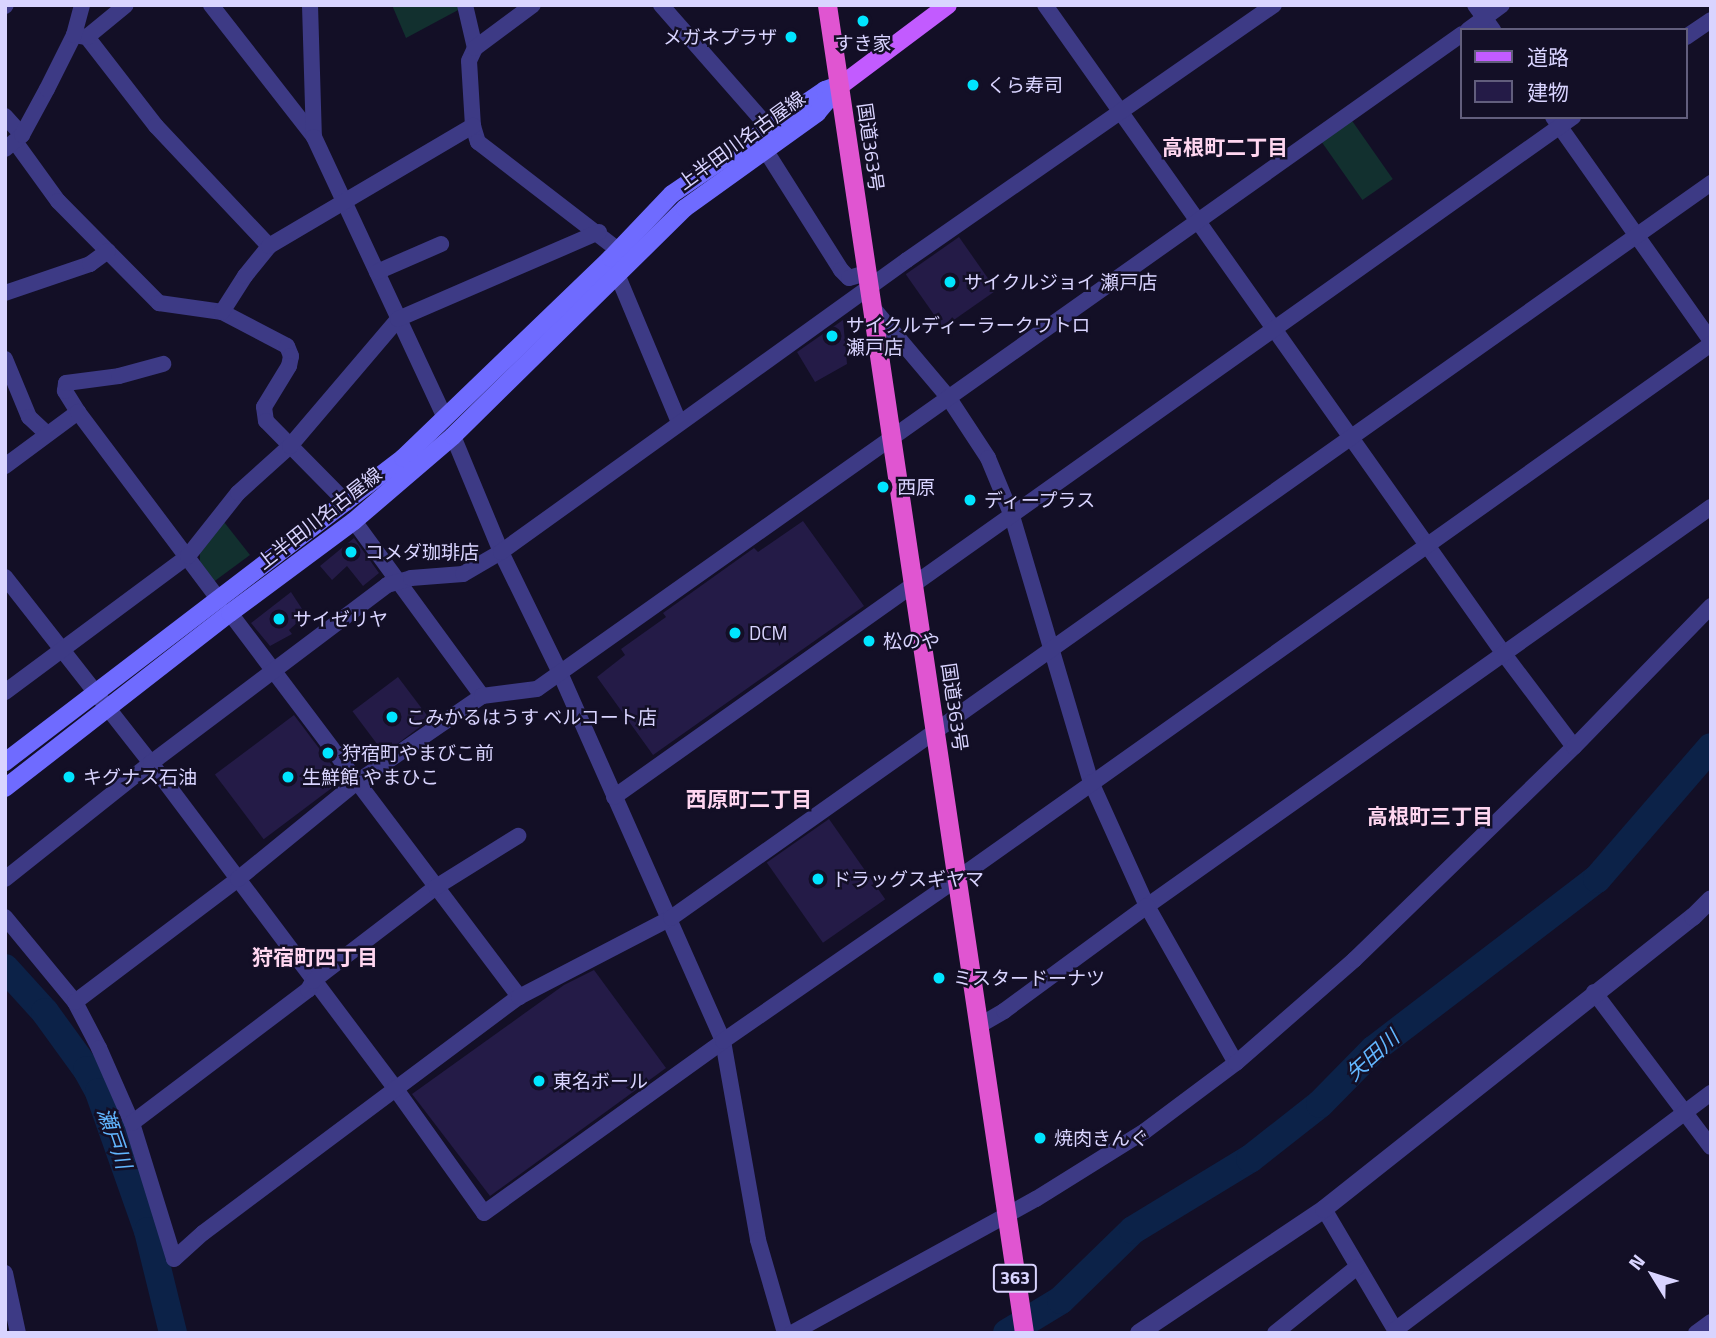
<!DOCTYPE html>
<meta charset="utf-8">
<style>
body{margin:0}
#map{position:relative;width:1716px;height:1338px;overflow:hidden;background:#130f26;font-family:"Titillium Web","Noto Sans JP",sans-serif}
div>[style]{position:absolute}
.green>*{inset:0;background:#12302f;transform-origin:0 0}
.river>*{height:28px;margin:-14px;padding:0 14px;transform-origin:14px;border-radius:14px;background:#0c2248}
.building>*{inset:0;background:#241b47;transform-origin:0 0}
.minor>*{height:16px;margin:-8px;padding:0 8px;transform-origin:8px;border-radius:8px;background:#3d3a85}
.tertiary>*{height:18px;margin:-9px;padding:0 9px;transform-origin:9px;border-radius:9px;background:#3d3a85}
.secondary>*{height:18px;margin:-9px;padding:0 9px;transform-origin:9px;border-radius:9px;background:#6f6bff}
.primary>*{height:18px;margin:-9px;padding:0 9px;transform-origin:9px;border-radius:9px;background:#c25bff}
.trunk>*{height:19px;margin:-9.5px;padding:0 9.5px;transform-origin:9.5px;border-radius:9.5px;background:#e055d1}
.dots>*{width:19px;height:19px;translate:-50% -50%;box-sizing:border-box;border:4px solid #130f26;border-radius:50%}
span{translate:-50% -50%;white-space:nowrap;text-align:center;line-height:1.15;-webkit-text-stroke:5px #130f26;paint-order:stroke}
.shield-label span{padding:2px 5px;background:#130f26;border:2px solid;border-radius:5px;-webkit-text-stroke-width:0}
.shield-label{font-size:18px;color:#d9d4ff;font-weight:700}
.poi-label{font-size:19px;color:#d9d4ff}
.right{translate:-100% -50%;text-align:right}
.left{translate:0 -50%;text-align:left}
.street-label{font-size:19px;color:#d9d4ff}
.neighbourhood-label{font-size:21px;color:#ffd6f0;font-weight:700}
.water-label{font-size:21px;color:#62b6ff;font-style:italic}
.frame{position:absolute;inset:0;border:7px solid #d9d4ff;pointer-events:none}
.legend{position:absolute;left:1460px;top:28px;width:228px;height:91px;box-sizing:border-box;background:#130f26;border:2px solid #625e7d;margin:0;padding:9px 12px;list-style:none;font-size:21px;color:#d9d4ff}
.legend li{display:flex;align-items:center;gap:14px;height:35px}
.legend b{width:35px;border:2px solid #625e7d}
.north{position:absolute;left:1618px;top:1240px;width:70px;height:70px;-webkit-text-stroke:5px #130f26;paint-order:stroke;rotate:308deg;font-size:19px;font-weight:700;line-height:28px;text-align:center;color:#d9d4ff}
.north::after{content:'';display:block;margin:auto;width:24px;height:32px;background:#d9d4ff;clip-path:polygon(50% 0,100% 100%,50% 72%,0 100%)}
</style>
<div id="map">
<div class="green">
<div style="clip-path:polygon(392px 5px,459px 5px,460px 9px,406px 38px)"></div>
<div style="left:1348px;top:115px;width:78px;height:37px;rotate:55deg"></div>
<div style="clip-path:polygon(224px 522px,250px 555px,212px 583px,200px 563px,200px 545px)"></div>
</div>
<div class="river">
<div style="left:5px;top:968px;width:59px;rotate:47.7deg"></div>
<div style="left:45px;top:1012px;width:72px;rotate:54.1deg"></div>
<div style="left:87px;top:1070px;width:25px;rotate:61deg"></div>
<div style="left:99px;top:1092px;width:147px;rotate:70.6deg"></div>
<div style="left:148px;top:1231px;width:105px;rotate:76.2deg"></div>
<div style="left:1007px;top:1333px;width:63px;rotate:-31.4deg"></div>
<div style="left:1061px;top:1300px;width:100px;rotate:-44.2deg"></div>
<div style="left:1133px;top:1230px;width:137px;rotate:-31.3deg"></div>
<div style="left:1250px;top:1159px;width:89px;rotate:-38.2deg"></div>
<div style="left:1320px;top:1104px;width:76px;rotate:-45.5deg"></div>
<div style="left:1373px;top:1050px;width:282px;rotate:-37.4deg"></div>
<div style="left:1597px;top:879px;width:174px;rotate:-49.2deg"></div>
</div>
<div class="building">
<div style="left:959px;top:237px;width:65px;height:65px;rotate:55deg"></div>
<div style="clip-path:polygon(843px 320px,847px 364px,815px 382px,797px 352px)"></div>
<div style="clip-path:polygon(803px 521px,864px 606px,653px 755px,597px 677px,625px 655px,621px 649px,666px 617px,663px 613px,754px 548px,758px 552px)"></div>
<div style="clip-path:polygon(354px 538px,379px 573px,363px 586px,347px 566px,332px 580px,320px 566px)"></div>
<div style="clip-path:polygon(291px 592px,306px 615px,289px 630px,292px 634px,270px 646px,251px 623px)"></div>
<div style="left:398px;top:677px;width:53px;height:57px;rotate:53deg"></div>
<div style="left:294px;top:715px;width:81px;height:99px;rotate:53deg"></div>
<div style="left:829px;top:819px;width:98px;height:76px;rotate:55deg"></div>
<div style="clip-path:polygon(594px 970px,666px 1068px,490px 1196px,412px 1094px,564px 985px)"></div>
</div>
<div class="minor">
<div style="left:211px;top:5px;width:167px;rotate:52deg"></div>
<div style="left:310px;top:5px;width:132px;rotate:88.3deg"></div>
<div style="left:314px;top:137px;width:310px;rotate:65deg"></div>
<div style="left:465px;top:5px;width:44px;rotate:76.9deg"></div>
<div style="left:475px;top:48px;width:14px;rotate:115deg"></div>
<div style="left:469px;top:61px;width:65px;rotate:86.5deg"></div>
<div style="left:473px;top:126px;width:17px;rotate:73deg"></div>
<div style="left:478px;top:142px;width:177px;rotate:37.6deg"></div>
<div style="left:661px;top:5px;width:162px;rotate:48.7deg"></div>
<div style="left:1045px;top:5px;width:795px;rotate:54.73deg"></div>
<div style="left:1504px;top:654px;width:116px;rotate:53deg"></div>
<div style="left:1475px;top:5px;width:31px;rotate:54deg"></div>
<div style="left:5px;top:6px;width:1px;rotate:-45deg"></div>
<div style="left:1468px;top:30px;width:42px;rotate:-36.3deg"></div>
<div style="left:74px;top:35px;width:13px;rotate:9deg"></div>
<div style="left:87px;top:37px;width:113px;rotate:52.2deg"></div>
<div style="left:156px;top:126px;width:165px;rotate:46.7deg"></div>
<div style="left:87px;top:37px;width:50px;rotate:-39.4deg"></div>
<div style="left:1686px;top:37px;width:30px;rotate:-34deg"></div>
<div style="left:475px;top:48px;width:72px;rotate:-36.6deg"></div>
<div style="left:5px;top:116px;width:25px;rotate:48deg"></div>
<div style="left:1553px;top:117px;width:274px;rotate:54.8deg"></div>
<div style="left:16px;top:143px;width:72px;rotate:54.1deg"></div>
<div style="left:58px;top:201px;width:144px;rotate:45.3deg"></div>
<div style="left:159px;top:303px;width:64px;rotate:8.1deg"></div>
<div style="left:222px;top:312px;width:73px;rotate:27.6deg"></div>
<div style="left:287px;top:346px;width:11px;rotate:68deg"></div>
<div style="left:291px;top:356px;width:10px;rotate:101deg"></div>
<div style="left:289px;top:366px;width:48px;rotate:121.4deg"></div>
<div style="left:264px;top:407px;width:14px;rotate:82deg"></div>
<div style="left:266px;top:421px;width:115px;rotate:45.4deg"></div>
<div style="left:764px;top:148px;width:144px;rotate:57.7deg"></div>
<div style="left:841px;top:270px;width:11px;rotate:45deg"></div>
<div style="left:849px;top:278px;width:19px;rotate:-16deg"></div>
<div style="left:5px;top:149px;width:22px;rotate:-39deg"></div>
<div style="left:22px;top:135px;width:52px;rotate:-61.5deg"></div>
<div style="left:47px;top:89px;width:60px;rotate:-63.4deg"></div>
<div style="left:74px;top:35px;width:31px;rotate:-75deg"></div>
<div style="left:377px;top:272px;width:70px;rotate:-23.6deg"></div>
<div style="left:617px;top:274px;width:160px;rotate:67.3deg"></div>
<div style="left:5px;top:293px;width:90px;rotate:-18.8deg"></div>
<div style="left:90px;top:264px;width:22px;rotate:-36deg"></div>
<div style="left:872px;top:307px;width:118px;rotate:49.8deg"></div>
<div style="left:948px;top:397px;width:73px;rotate:56.7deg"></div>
<div style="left:988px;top:458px;width:63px;rotate:67.5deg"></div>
<div style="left:1012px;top:516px;width:277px;rotate:73.5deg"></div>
<div style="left:1091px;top:782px;width:136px;rotate:65.7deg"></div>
<div style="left:1147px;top:906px;width:691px;rotate:-35.28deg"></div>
<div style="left:222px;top:312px;width:43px;rotate:-57.4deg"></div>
<div style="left:245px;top:276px;width:38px;rotate:-51deg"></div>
<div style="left:269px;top:246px;width:237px;rotate:-30.5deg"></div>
<div style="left:5px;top:359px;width:63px;rotate:67.5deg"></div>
<div style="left:29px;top:417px;width:25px;rotate:43deg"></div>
<div style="left:78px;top:412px;width:25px;rotate:-122deg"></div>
<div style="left:65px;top:391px;width:8px;rotate:-83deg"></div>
<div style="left:66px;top:383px;width:53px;rotate:-7.5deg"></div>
<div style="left:119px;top:376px;width:46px;rotate:-15.3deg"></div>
<div style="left:453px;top:436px;width:126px;rotate:67.5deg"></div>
<div style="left:501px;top:552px;width:135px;rotate:64deg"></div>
<div style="left:560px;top:673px;width:402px;rotate:66.1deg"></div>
<div style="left:723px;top:1041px;width:202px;rotate:80deg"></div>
<div style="left:758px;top:1240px;width:97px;rotate:73.8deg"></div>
<div style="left:5px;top:466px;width:91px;rotate:-36.5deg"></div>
<div style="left:78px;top:412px;width:235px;rotate:53.1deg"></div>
<div style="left:354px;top:521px;width:217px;rotate:53.8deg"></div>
<div style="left:5px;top:577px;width:236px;rotate:51.9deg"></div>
<div style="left:151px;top:763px;width:406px;rotate:53.1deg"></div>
<div style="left:395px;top:1088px;width:153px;rotate:54.5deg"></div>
<div style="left:484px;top:1213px;width:294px;rotate:-35.7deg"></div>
<div style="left:723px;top:1041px;width:285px;rotate:-34.7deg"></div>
<div style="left:957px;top:879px;width:925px;rotate:-35.36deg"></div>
<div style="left:230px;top:613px;width:481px;rotate:53deg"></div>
<div style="left:5px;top:692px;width:228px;rotate:-36.6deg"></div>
<div style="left:188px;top:556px;width:80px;rotate:-51.6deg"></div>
<div style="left:238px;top:493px;width:70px;rotate:-42.1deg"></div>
<div style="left:290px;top:446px;width:167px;rotate:-49.6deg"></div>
<div style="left:398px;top:319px;width:219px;rotate:-23.4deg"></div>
<div style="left:614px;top:797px;width:1176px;rotate:-35.34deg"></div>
<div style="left:5px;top:879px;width:186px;rotate:-38.5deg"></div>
<div style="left:151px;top:763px;width:296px;rotate:-37deg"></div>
<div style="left:387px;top:585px;width:25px;rotate:-16deg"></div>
<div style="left:411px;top:578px;width:52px;rotate:-4.4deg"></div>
<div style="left:463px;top:574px;width:44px;rotate:-30.1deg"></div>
<div style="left:501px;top:552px;width:500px;rotate:-35.72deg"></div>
<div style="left:907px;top:260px;width:447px;rotate:-34.8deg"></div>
<div style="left:5px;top:917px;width:110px;rotate:50.5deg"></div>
<div style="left:75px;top:1002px;width:52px;rotate:62.4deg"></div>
<div style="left:99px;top:1048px;width:82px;rotate:66.3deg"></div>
<div style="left:132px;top:1123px;width:142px;rotate:72.8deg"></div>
<div style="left:174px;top:1259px;width:39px;rotate:-42deg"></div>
<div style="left:203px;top:1233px;width:394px;rotate:-36.8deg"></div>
<div style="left:519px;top:997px;width:171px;rotate:-27.5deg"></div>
<div style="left:671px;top:918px;width:1274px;rotate:-35.25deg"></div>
<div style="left:1594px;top:992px;width:194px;rotate:53deg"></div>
<div style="left:75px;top:1002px;width:204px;rotate:-37deg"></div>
<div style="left:238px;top:879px;width:154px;rotate:-39.2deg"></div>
<div style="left:357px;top:782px;width:152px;rotate:-34.5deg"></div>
<div style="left:482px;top:696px;width:55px;rotate:-7.3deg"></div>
<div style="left:537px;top:689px;width:1133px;rotate:-35.3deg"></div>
<div style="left:980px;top:1025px;width:28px;rotate:-30deg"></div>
<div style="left:1004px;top:1011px;width:177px;rotate:-36.3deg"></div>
<div style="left:1147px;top:906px;width:180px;rotate:60.5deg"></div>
<div style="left:132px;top:1123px;width:221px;rotate:-37.1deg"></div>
<div style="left:308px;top:990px;width:10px;rotate:-61deg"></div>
<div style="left:313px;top:981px;width:155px;rotate:-37.4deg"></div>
<div style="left:436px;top:887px;width:97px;rotate:-31.9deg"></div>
<div style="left:1324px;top:1209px;width:144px;rotate:59.5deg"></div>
<div style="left:5px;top:1273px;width:61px;rotate:77.8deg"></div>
<div style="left:1395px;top:1330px;width:395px;rotate:-36.9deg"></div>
<div style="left:792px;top:1333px;width:278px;rotate:-28.8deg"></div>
<div style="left:1036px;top:1199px;width:128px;rotate:-32deg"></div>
<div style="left:1145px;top:1131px;width:114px;rotate:-36.8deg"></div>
<div style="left:1236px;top:1063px;width:157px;rotate:-41.1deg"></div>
<div style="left:1354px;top:960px;width:306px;rotate:-44.1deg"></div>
<div style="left:1574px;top:747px;width:197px;rotate:-45.8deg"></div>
<div style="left:1275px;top:1333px;width:105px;rotate:-38.8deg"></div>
<div style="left:1696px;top:1333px;width:19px;rotate:-36deg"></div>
</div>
<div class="tertiary">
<div style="left:1139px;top:1333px;width:223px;rotate:-33.8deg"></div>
<div style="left:1324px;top:1209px;width:471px;rotate:-38.4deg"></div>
<div style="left:1693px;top:917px;width:25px;rotate:-45deg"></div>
</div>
<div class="secondary">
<div style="left:5px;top:762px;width:501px;rotate:-37.37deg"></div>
<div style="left:403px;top:458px;width:289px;rotate:-43.9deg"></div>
<div style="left:611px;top:258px;width:88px;rotate:-46.4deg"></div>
<div style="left:672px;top:194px;width:185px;rotate:-34.2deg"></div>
<div style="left:825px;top:90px;width:12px;rotate:-20deg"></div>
<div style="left:5px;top:788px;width:285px;rotate:-37.9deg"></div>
<div style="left:230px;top:613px;width:154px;rotate:-36.6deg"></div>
<div style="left:354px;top:521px;width:130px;rotate:-40.6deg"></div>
<div style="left:453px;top:436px;width:325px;rotate:-44.5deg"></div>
<div style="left:685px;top:208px;width:163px;rotate:-35.7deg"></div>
<div style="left:817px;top:113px;width:35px;rotate:-50deg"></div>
</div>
<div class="primary">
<div style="left:840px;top:86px;width:135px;rotate:-36.9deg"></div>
</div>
<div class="trunk">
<div style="left:827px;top:5px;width:1343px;rotate:81.56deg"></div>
</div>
<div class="dots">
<div style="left:863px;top:21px;background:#00e5ff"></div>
<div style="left:791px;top:37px;background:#00e5ff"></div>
<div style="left:973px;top:85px;background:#00e5ff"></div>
<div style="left:950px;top:282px;background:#00e5ff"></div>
<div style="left:832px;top:336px;background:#00e5ff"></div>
<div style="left:883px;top:487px;background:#00e5ff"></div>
<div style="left:970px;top:500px;background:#00e5ff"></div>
<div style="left:351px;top:552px;background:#00e5ff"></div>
<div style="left:279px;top:619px;background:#00e5ff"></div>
<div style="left:735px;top:633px;background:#00e5ff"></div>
<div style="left:869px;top:641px;background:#00e5ff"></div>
<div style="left:392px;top:717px;background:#00e5ff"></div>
<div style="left:328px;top:753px;background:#00e5ff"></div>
<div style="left:69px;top:777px;background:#00e5ff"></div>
<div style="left:288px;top:777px;background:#00e5ff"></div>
<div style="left:818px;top:879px;background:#00e5ff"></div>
<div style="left:939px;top:978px;background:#00e5ff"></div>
<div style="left:539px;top:1081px;background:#00e5ff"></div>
<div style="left:1040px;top:1138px;background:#00e5ff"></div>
</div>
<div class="shield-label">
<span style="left:1015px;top:1278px">363</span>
</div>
<div class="poi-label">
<span class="right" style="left:777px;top:37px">メガネプラザ</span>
<span style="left:863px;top:43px">すき家</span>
<span class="left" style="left:987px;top:85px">くら寿司</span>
<span class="left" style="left:964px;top:282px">サイクルジョイ 瀬戸店</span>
<span class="left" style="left:846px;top:336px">サイクルディーラークワトロ<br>瀬戸店</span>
<span class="left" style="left:897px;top:487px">西原</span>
<span class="left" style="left:984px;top:500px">ディープラス</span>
<span class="left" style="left:365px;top:552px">コメダ珈琲店</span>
<span class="left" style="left:293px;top:619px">サイゼリヤ</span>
<span class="left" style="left:749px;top:633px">DCM</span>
<span class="left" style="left:883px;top:641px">松のや</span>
<span class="left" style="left:406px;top:717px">こみかるはうす ベルコート店</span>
<span class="left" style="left:342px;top:753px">狩宿町やまびこ前</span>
<span class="left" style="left:83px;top:777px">キグナス石油</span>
<span class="left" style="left:302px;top:777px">生鮮館 やまひこ</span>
<span class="left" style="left:832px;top:879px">ドラッグスギヤマ</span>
<span class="left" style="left:953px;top:978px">ミスタードーナツ</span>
<span class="left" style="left:553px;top:1081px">東名ボール</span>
<span class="left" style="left:1054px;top:1138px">焼肉きんぐ</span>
</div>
<div class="street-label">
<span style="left:741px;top:140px;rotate:-36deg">上半田川名古屋線</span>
<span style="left:871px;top:147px;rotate:82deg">国道363号</span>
<span style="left:319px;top:518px;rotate:-38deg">上半田川名古屋線</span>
<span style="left:955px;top:707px;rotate:82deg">国道363号</span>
</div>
<div class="neighbourhood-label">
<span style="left:1225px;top:147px">高根町二丁目</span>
<span style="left:749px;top:799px">西原町二丁目</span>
<span style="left:1430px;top:816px">高根町三丁目</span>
<span style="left:315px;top:957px">狩宿町四丁目</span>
</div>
<div class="water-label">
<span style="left:1372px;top:1055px;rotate:-42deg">矢田川</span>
<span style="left:115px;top:1138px;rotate:71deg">瀬戸川</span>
</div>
<div class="frame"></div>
<ul class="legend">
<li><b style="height:9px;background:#c25bff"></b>道路</li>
<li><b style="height:19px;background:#241b47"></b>建物</li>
</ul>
<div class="north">N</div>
</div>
